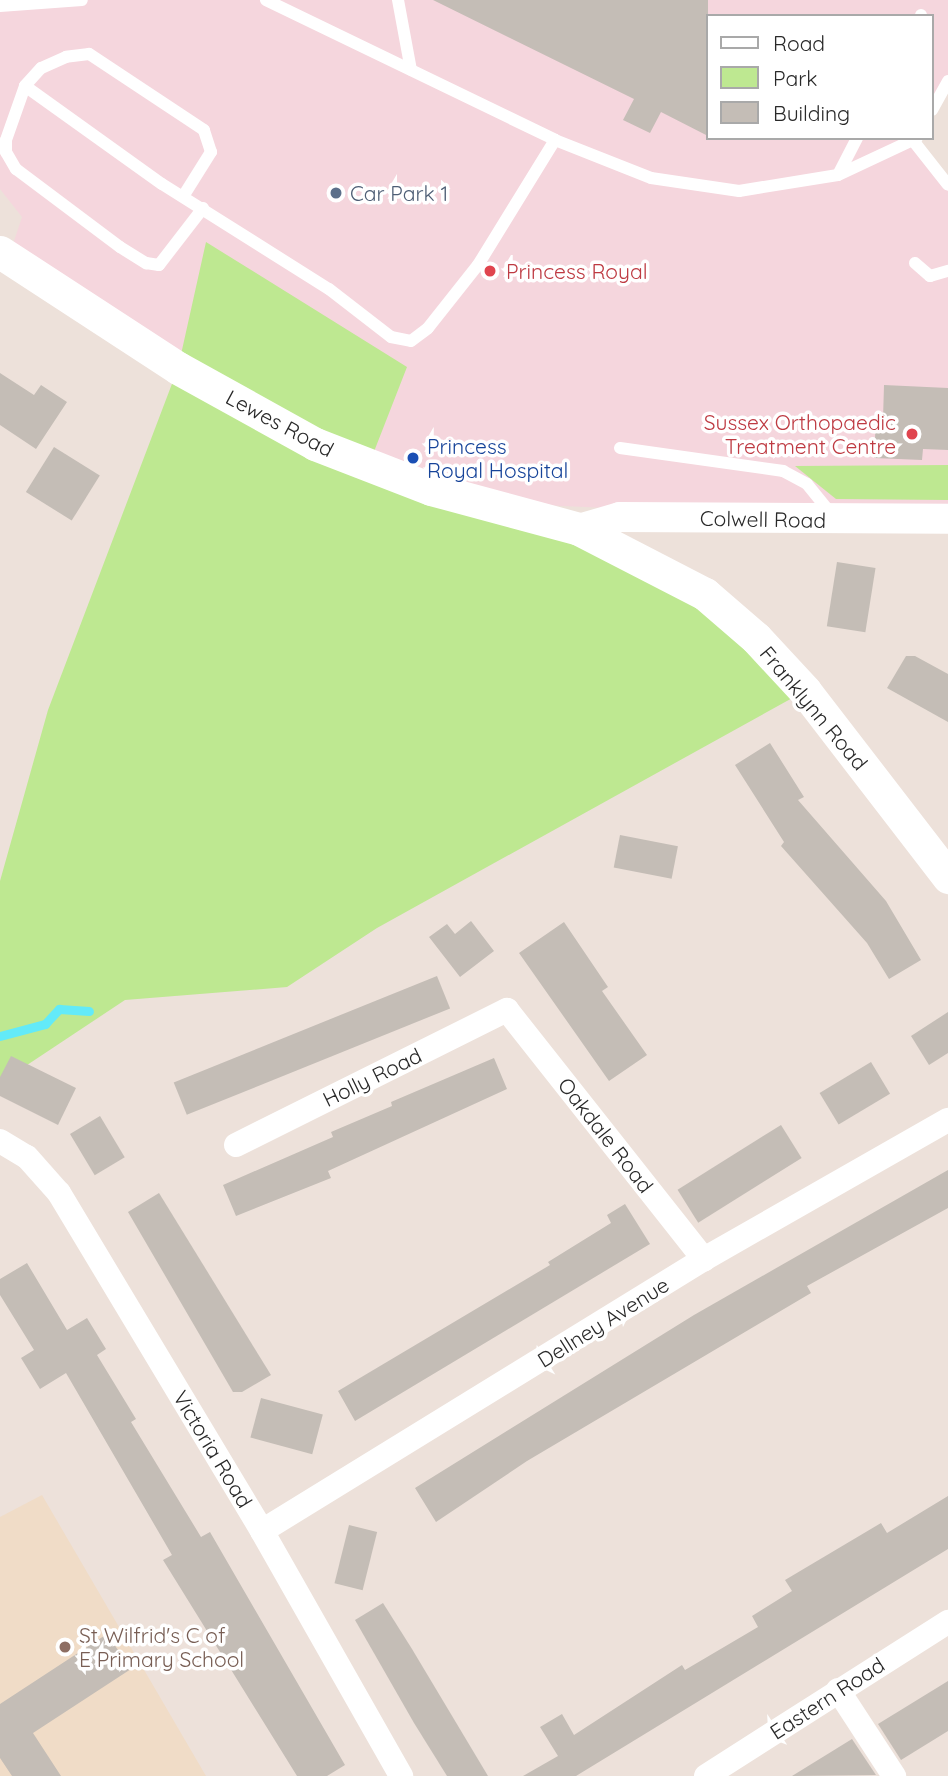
<!DOCTYPE html>
<style>
body{margin:0}
#map{position:relative;width:948px;height:1776px;overflow:hidden;background:#ede1da;font-family:Quicksand,sans-serif}
div>[style]{position:absolute}
.education>*{inset:0;background:#f0dcc7}
.medical>*{inset:0;background:#f5d6dd}
.green>*{inset:0;background:#bee891}
.stream>*{height:9px;margin:-4.5px;padding:0 4.5px;transform-origin:4.5px;border-radius:4.5px;background:#63eaf8}
.building>*{inset:0;background:#c4bdb6;transform-origin:0 0}
.service>*{height:12px;margin:-6px;padding:0 6px;transform-origin:6px;border-radius:6px;background:#fff}
.minor>*{height:24px;margin:-12px;padding:0 12px;transform-origin:12px;border-radius:12px;background:#fff}
.tertiary>*{height:30px;margin:-15px;padding:0 15px;transform-origin:15px;border-radius:15px;background:#fff}
.secondary>*{height:33px;margin:-16.5px;padding:0 16.5px;transform-origin:16.5px;border-radius:16.5px;background:#fff}
.dots>*{width:19px;height:19px;translate:-50% -50%;box-sizing:border-box;border:4px solid #fff;border-radius:50%}
span{translate:-50% -50%;white-space:nowrap;text-align:center;line-height:1.15;-webkit-text-stroke:7px #fff;paint-order:stroke}
.service-label{font-size:21px;color:#4e5e75}
.left{translate:0 -50%;text-align:left}
.health-label{font-size:21px;color:#be3a42}
.right{translate:-100% -50%;text-align:right}
.street-label{font-size:21px;color:#292929}
.transit-label{font-size:21px;color:#164399}
.education-label{font-size:21px;color:#785e54}
.legend{position:absolute;left:706px;top:14px;width:228px;height:126px;box-sizing:border-box;background:#fff;border:2px solid #a9a9a9;margin:0;padding:9px 12px;list-style:none;font-size:21px;color:#292929}
.legend li{display:flex;align-items:center;gap:14px;height:35px}
.legend b{width:35px;border:2px solid #a9a9a9}
</style>
<div id="map">
<div class="education">
<div style="clip-path:polygon(42px 1495px,206px 1776px,0 1776px,0 1517px)"></div>
</div>
<div class="medical">
<div style="clip-path:polygon(0 0,948px 0,948px 81px,932px 110px,932px 16px,708px 16px,708px 138px,917px 138px,948px 185px,948px 517px,897px 521px,495px 503px,431px 489px,9px 256px,22px 217px,0 189px)"></div>
</div>
<div class="green">
<div style="clip-path:polygon(206px 242px,407px 367px,368px 467px,705px 594px,805px 691px,377px 928px,287px 987px,125px 1000px,0 1083px,0 881px,48px 710px,178px 368px)"></div>
<div style="clip-path:polygon(948px 465px,948px 500px,836px 499px,795px 466px)"></div>
</div>
<div class="stream">
<div style="left:0;top:1036px;width:47px;rotate:-14.9deg"></div>
<div style="left:45px;top:1024px;width:21px;rotate:-47deg"></div>
<div style="left:59px;top:1009px;width:30px;rotate:4deg"></div>
</div>
<div class="building">
<div style="clip-path:polygon(433px 0,708px 0,708px 136px,661px 112px,650px 133px,623px 120px,634px 99px)"></div>
<div style="clip-path:polygon(0 373px,34px 395px,41px 385px,67px 402px,36px 449px,0 425px)"></div>
<div style="clip-path:polygon(884px 385px,948px 388px,948px 450px,923px 449px,922px 460px,874px 458px,876px 418px,883px 419px)"></div>
<div style="left:54px;top:447px;width:54px;height:53px;rotate:32deg"></div>
<div style="left:837px;top:562px;width:39px;height:65px;rotate:9deg"></div>
<div style="clip-path:polygon(906px 656px,915px 656px,948px 674px,948px 722px,887px 688px)"></div>
<div style="clip-path:polygon(770px 743px,804px 797px,798px 800px,886px 901px,921px 960px,889px 979px,867px 943px,781px 846px,784px 842px,735px 765px)"></div>
<div style="left:620px;top:835px;width:59px;height:33px;rotate:11deg"></div>
<div style="clip-path:polygon(471px 921px,494px 951px,460px 977px,429px 937px,447px 924px,455px 934px)"></div>
<div style="clip-path:polygon(564px 922px,608px 987px,602px 991px,647px 1055px,609px 1081px,519px 953px)"></div>
<div style="left:437px;top:976px;width:35px;height:284px;rotate:68deg"></div>
<div style="clip-path:polygon(948px 1012px,948px 1053px,929px 1065px,911px 1036px)"></div>
<div style="clip-path:polygon(11px 1056px,76px 1088px,58px 1125px,0 1096px,0 1077px)"></div>
<div style="clip-path:polygon(494px 1058px,507px 1089px,328px 1171px,331px 1178px,236px 1216px,223px 1185px,333px 1137px,331px 1132px,392px 1106px,391px 1102px)"></div>
<div style="left:871px;top:1062px;width:37px;height:60px;rotate:59deg"></div>
<div style="left:100px;top:1116px;width:48px;height:35px;rotate:59deg"></div>
<div style="left:781px;top:1125px;width:39px;height:122px;rotate:58deg"></div>
<div style="clip-path:polygon(948px 1170px,948px 1208px,807px 1286px,811px 1293px,527px 1461px,436px 1522px,415px 1488px,694px 1315px)"></div>
<div style="clip-path:polygon(159px 1193px,271px 1375px,242px 1392px,233px 1392px,128px 1212px)"></div>
<div style="clip-path:polygon(625px 1204px,650px 1244px,355px 1421px,338px 1391px,550px 1265px,548px 1262px,611px 1223px,607px 1215px)"></div>
<div style="clip-path:polygon(27px 1263px,67px 1330px,87px 1318px,106px 1349px,97px 1355px,136px 1419px,131px 1422px,201px 1537px,210px 1532px,345px 1765px,327px 1776px,297px 1776px,163px 1560px,172px 1555px,66px 1373px,40px 1389px,21px 1358px,34px 1350px,0 1295px,0 1279px)"></div>
<div style="left:261px;top:1398px;width:64px;height:41px;rotate:15deg"></div>
<div style="clip-path:polygon(948px 1496px,948px 1549px,576px 1776px,523px 1776px,558px 1756px,540px 1727px,562px 1714px,574px 1735px,682px 1665px,685px 1670px,758px 1627px,752px 1616px,792px 1591px,785px 1580px,881px 1523px,887px 1533px)"></div>
<div style="left:349px;top:1525px;width:29px;height:60px;rotate:14deg"></div>
<div style="clip-path:polygon(383px 1603px,412px 1649px,488px 1776px,447px 1776px,414px 1723px,355px 1620px)"></div>
<div style="clip-path:polygon(107px 1634px,131px 1669px,33px 1733px,61px 1776px,12px 1776px,0 1758px,0 1704px)"></div>
<div style="clip-path:polygon(948px 1681px,948px 1731px,901px 1760px,878px 1724px)"></div>
<div style="clip-path:polygon(852px 1739px,876px 1775px,792px 1776px)"></div>
</div>
<div class="service">
<div style="left:266px;top:0;width:321px;rotate:25.8deg"></div>
<div style="left:555px;top:140px;width:103px;rotate:21.6deg"></div>
<div style="left:651px;top:178px;width:89px;rotate:8.4deg"></div>
<div style="left:739px;top:191px;width:100px;rotate:-9.2deg"></div>
<div style="left:838px;top:175px;width:87px;rotate:-25.1deg"></div>
<div style="left:398px;top:0;width:71px;rotate:79.5deg"></div>
<div style="left:0;top:6px;width:82px;rotate:-4.2deg"></div>
<div style="left:921px;top:16px;width:1px;rotate:-90deg"></div>
<div style="left:25px;top:86px;width:168px;rotate:35.6deg"></div>
<div style="left:162px;top:184px;width:197px;rotate:32.2deg"></div>
<div style="left:329px;top:289px;width:78px;rotate:37.7deg"></div>
<div style="left:391px;top:337px;width:20px;rotate:11deg"></div>
<div style="left:411px;top:341px;width:21px;rotate:-37deg"></div>
<div style="left:428px;top:328px;width:80px;rotate:-51.6deg"></div>
<div style="left:478px;top:265px;width:147px;rotate:-58.4deg"></div>
<div style="left:932px;top:110px;width:33px;rotate:-61deg"></div>
<div style="left:915px;top:143px;width:53px;rotate:51.8deg"></div>
<div style="left:838px;top:175px;width:42px;rotate:-62.8deg"></div>
<div style="left:184px;top:195px;width:51px;rotate:-57.9deg"></div>
<div style="left:211px;top:152px;width:23px;rotate:-108deg"></div>
<div style="left:204px;top:130px;width:138px;rotate:-146.5deg"></div>
<div style="left:89px;top:54px;width:23px;rotate:173deg"></div>
<div style="left:66px;top:57px;width:27px;rotate:156deg"></div>
<div style="left:41px;top:68px;width:24px;rotate:132deg"></div>
<div style="left:25px;top:86px;width:57px;rotate:109.4deg"></div>
<div style="left:6px;top:140px;width:12px;rotate:90deg"></div>
<div style="left:6px;top:152px;width:20px;rotate:60deg"></div>
<div style="left:16px;top:169px;width:130px;rotate:36.9deg"></div>
<div style="left:120px;top:247px;width:31px;rotate:32deg"></div>
<div style="left:146px;top:263px;width:13px;rotate:9deg"></div>
<div style="left:159px;top:265px;width:72px;rotate:-52.3deg"></div>
<div style="left:915px;top:263px;width:20px;rotate:41deg"></div>
<div style="left:930px;top:276px;width:19px;rotate:-16deg"></div>
<div style="left:620px;top:448px;width:165px;rotate:8deg"></div>
<div style="left:783px;top:471px;width:27px;rotate:28deg"></div>
<div style="left:807px;top:484px;width:38px;rotate:51deg"></div>
</div>
<div class="minor">
<div style="left:0;top:1141px;width:31px;rotate:31deg"></div>
<div style="left:27px;top:1157px;width:48px;rotate:48.4deg"></div>
<div style="left:59px;top:1193px;width:394px;rotate:59deg"></div>
<div style="left:262px;top:1531px;width:282px;rotate:60.4deg"></div>
<div style="left:236px;top:1145px;width:303px;rotate:-26.5deg"></div>
<div style="left:507px;top:1010px;width:318px;rotate:51.7deg"></div>
<div style="left:262px;top:1531px;width:519px;rotate:-31.61deg"></div>
<div style="left:704px;top:1259px;width:281px;rotate:-29.7deg"></div>
<div style="left:838px;top:1690px;width:103px;rotate:56.9deg"></div>
<div style="left:706px;top:1776px;width:287px;rotate:-32.5deg"></div>
</div>
<div class="tertiary">
<div style="left:579px;top:529px;width:43px;rotate:-16.3deg"></div>
<div style="left:620px;top:517px;width:328px;rotate:0.3deg"></div>
</div>
<div class="secondary">
<div style="left:0;top:252px;width:212px;rotate:33.1deg"></div>
<div style="left:178px;top:368px;width:157px;rotate:29deg"></div>
<div style="left:315px;top:444px;width:124px;rotate:21.2deg"></div>
<div style="left:431px;top:489px;width:153px;rotate:15.1deg"></div>
<div style="left:579px;top:529px;width:142px;rotate:27.3deg"></div>
<div style="left:705px;top:594px;width:67px;rotate:40.8deg"></div>
<div style="left:756px;top:638px;width:72px;rotate:47.2deg"></div>
<div style="left:805px;top:691px;width:235px;rotate:52.4deg"></div>
</div>
<div class="dots">
<div style="left:336px;top:193px;background:#5c6f8a"></div>
<div style="left:490px;top:271px;background:#e0444e"></div>
<div style="left:912px;top:434px;background:#e0444e"></div>
<div style="left:413px;top:458px;background:#1a4fb4"></div>
<div style="left:65px;top:1647px;background:#8d6e63"></div>
</div>
<div class="service-label">
<span class="left" style="left:350px;top:193px">Car Park 1</span>
</div>
<div class="health-label">
<span class="left" style="left:506px;top:271px">Princess Royal</span>
<span class="right" style="left:896px;top:434px">Sussex Orthopaedic<br>Treatment Centre</span>
</div>
<div class="street-label">
<span style="left:280px;top:423px;rotate:28deg">Lewes Road</span>
<span style="left:763px;top:519px;rotate:1deg">Colwell Road</span>
<span style="left:814px;top:708px;rotate:50deg">Franklynn Road</span>
<span style="left:372px;top:1077px;rotate:-26deg">Holly Road</span>
<span style="left:606px;top:1135px;rotate:52deg">Oakdale Road</span>
<span style="left:603px;top:1322px;rotate:-32deg">Dellney Avenue</span>
<span style="left:213px;top:1449px;rotate:59deg">Victoria Road</span>
<span style="left:827px;top:1698px;rotate:-33deg">Eastern Road</span>
</div>
<div class="transit-label">
<span class="left" style="left:427px;top:458px">Princess<br>Royal Hospital</span>
</div>
<div class="education-label">
<span class="left" style="left:79px;top:1647px">St Wilfrid's C of<br>E Primary School</span>
</div>
<ul class="legend">
<li><b style="height:9px;background:#fff"></b>Road</li>
<li><b style="height:19px;background:#bee891"></b>Park</li>
<li><b style="height:19px;background:#c4bdb6"></b>Building</li>
</ul>
</div>
